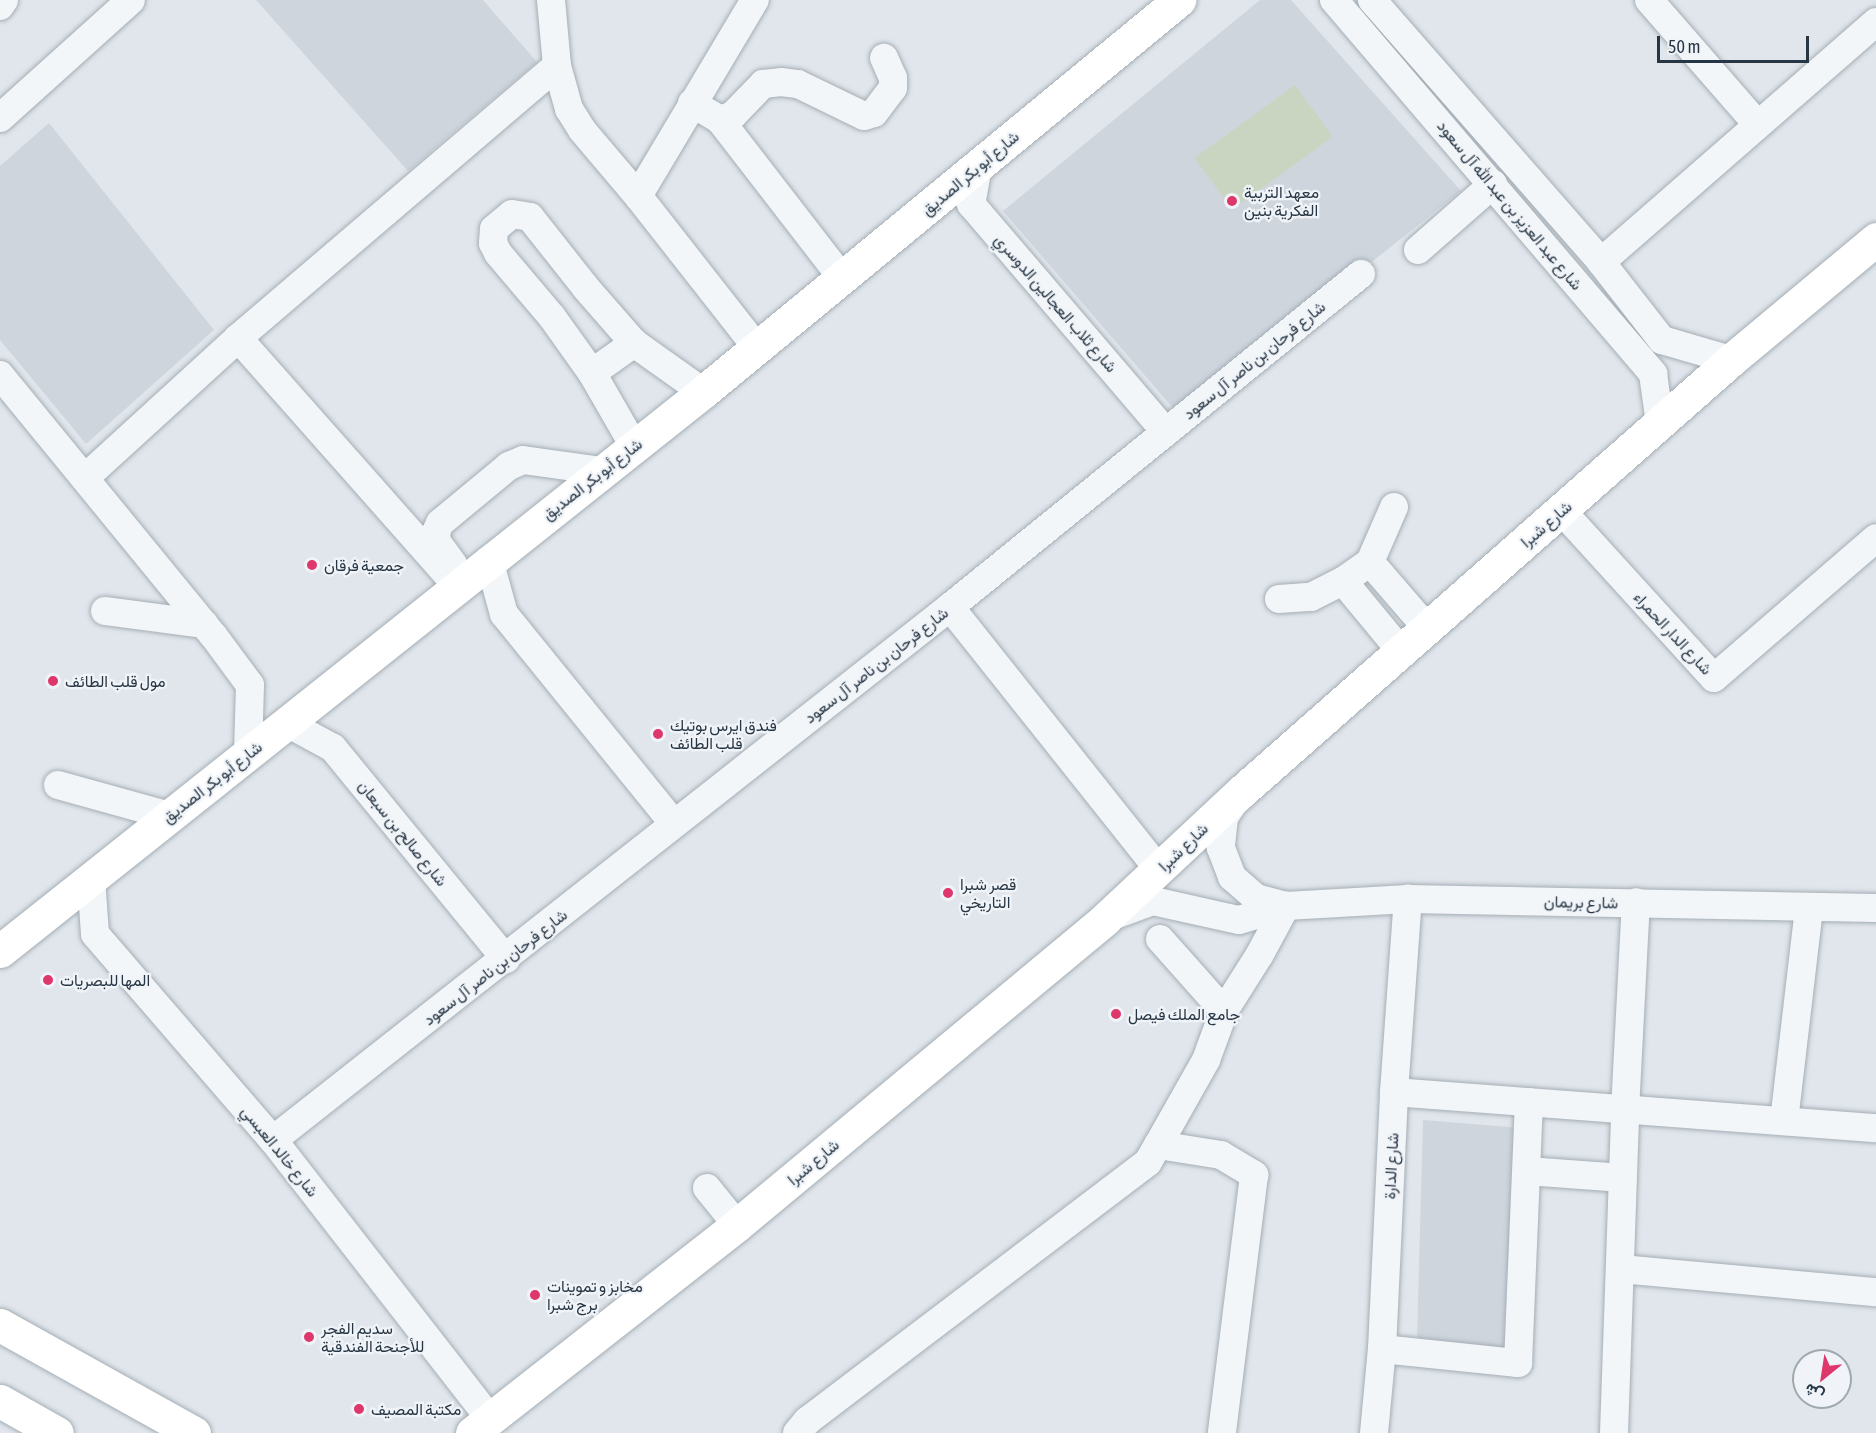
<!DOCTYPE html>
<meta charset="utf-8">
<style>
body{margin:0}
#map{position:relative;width:1876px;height:1433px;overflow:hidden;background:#e0e6eb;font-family:"Asap Condensed",Vazirmatn,sans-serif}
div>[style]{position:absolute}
.built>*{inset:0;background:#ced5dd}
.green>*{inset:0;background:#c9d5c0;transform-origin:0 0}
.roads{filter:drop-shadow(0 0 2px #a5aeb6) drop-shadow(0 0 2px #a5aeb6)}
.minor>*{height:28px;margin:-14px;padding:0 14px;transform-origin:14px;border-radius:14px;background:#f3f6f8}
.major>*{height:33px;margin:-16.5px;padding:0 16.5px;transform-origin:16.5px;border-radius:16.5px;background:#fff}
.dots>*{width:16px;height:16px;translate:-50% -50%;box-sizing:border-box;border:3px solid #f0f4f8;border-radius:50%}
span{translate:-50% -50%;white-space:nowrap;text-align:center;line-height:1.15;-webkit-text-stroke:4.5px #f0f4f8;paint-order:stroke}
.street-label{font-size:16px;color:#273644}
.poi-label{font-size:16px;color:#273644}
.left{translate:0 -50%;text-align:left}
.north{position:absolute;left:1792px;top:1349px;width:60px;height:60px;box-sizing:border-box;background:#f0f4f8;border:2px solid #a0a8b0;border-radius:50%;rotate:210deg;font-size:16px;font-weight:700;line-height:24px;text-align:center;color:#273644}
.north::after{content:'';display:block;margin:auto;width:21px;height:27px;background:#dd376c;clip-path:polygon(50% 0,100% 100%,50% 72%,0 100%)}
.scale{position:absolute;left:1657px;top:36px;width:152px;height:27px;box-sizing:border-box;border:3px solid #273644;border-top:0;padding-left:8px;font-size:18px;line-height:21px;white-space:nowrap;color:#273644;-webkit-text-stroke:4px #f0f4f8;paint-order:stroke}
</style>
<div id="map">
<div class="built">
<div style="clip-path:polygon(256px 0,483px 0,537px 62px,408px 171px)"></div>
<div style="clip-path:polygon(1260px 0,1291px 0,1461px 191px,1179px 415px,1003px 211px)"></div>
<div style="clip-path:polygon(49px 123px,214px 330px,86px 444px,0 340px,0 166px)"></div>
<div style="clip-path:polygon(1423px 1120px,1522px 1128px,1513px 1340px,1502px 1349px,1417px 1341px)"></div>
</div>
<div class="green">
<div style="left:1295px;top:85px;width:64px;height:124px;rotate:54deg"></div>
</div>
<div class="roads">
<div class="minor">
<div style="left:551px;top:0;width:66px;rotate:84.8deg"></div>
<div style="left:557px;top:66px;width:45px;rotate:74.4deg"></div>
<div style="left:569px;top:109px;width:25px;rotate:58deg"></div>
<div style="left:582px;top:130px;width:87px;rotate:49.7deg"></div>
<div style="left:638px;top:196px;width:193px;rotate:51.9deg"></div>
<div style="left:1334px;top:0;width:492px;rotate:49.5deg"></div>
<div style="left:1653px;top:374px;width:49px;rotate:81.9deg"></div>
<div style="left:1372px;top:0;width:348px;rotate:48.8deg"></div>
<div style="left:1601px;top:262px;width:99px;rotate:52deg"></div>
<div style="left:1662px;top:340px;width:72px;rotate:16.2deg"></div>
<div style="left:1649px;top:0;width:164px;rotate:48.9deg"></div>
<div style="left:0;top:6px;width:7px;rotate:-56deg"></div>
<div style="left:692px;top:103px;width:33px;rotate:31deg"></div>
<div style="left:720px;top:120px;width:14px;rotate:-21deg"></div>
<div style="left:733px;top:115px;width:43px;rotate:-45.9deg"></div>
<div style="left:763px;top:84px;width:18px;rotate:-6deg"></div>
<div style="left:781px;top:82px;width:17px;rotate:7deg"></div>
<div style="left:798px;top:84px;width:73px;rotate:25.9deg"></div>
<div style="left:864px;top:116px;width:10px;rotate:-17deg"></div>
<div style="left:874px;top:113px;width:31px;rotate:-53deg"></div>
<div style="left:893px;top:88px;width:10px;rotate:-90deg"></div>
<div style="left:893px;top:78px;width:22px;rotate:-114deg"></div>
<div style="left:0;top:118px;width:176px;rotate:-42deg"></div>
<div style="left:720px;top:120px;width:200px;rotate:52.3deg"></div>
<div style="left:978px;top:166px;width:39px;rotate:100deg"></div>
<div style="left:971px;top:204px;width:300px;rotate:49.5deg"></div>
<div style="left:638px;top:196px;width:228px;rotate:-59.2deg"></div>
<div style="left:1418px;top:250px;width:100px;rotate:-41.3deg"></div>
<div style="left:1601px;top:262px;width:365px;rotate:-41.1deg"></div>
<div style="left:238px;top:338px;width:332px;rotate:48.5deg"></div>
<div style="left:592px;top:373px;width:52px;rotate:-35.5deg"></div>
<div style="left:0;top:375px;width:336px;rotate:50.7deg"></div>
<div style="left:213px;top:635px;width:62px;rotate:53.5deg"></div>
<div style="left:250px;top:685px;width:69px;rotate:91.7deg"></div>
<div style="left:634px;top:446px;width:84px;rotate:-119.9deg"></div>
<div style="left:592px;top:373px;width:69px;rotate:-125.5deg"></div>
<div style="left:552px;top:317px;width:84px;rotate:-130.2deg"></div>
<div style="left:498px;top:253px;width:11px;rotate:-117deg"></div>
<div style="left:493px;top:243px;width:14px;rotate:-86deg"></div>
<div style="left:494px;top:229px;width:23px;rotate:-40deg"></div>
<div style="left:512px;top:214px;width:18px;rotate:9deg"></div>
<div style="left:530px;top:217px;width:90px;rotate:51.7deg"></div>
<div style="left:586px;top:288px;width:73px;rotate:48.9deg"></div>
<div style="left:634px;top:343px;width:85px;rotate:35.4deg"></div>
<div style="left:86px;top:477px;width:206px;rotate:-42.4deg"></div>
<div style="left:238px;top:338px;width:419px;rotate:-40.5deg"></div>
<div style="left:1561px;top:510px;width:227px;rotate:47.7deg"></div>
<div style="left:1714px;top:678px;width:214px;rotate:-40.8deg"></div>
<div style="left:489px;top:560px;width:56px;rotate:74.5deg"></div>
<div style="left:504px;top:614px;width:269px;rotate:51deg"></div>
<div style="left:1370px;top:562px;width:87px;rotate:49.2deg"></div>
<div style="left:453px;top:564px;width:27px;rotate:-126deg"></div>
<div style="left:437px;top:542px;width:10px;rotate:-96deg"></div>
<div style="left:436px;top:532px;width:10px;rotate:-66deg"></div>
<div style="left:440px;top:523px;width:89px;rotate:-39.6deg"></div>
<div style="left:509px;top:466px;width:15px;rotate:-23deg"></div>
<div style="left:523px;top:460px;width:80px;rotate:7.9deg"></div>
<div style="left:1343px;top:581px;width:91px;rotate:50.4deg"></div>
<div style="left:1279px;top:599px;width:32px;rotate:-4deg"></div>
<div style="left:1311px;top:597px;width:36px;rotate:-27deg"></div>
<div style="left:1343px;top:581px;width:33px;rotate:-35deg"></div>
<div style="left:1370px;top:562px;width:60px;rotate:-66.4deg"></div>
<div style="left:950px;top:607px;width:336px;rotate:51.5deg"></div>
<div style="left:105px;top:611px;width:100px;rotate:7.5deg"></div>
<div style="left:287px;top:723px;width:52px;rotate:28.5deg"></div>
<div style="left:333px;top:748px;width:273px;rotate:50.7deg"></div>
<div style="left:58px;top:785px;width:116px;rotate:15.5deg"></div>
<div style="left:1237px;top:798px;width:23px;rotate:124deg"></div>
<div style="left:1224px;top:817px;width:31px;rotate:96deg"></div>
<div style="left:1221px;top:848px;width:31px;rotate:69deg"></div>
<div style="left:1232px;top:877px;width:32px;rotate:41deg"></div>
<div style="left:1256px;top:898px;width:31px;rotate:15deg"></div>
<div style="left:91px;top:878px;width:56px;rotate:85.9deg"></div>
<div style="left:95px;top:934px;width:272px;rotate:49.2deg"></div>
<div style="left:273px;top:1140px;width:353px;rotate:52.1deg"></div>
<div style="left:1109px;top:917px;width:47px;rotate:-20deg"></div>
<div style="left:1153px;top:901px;width:88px;rotate:12.5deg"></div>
<div style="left:1239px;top:920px;width:49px;rotate:-16.6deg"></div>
<div style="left:1286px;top:906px;width:122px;rotate:-3.3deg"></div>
<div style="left:1408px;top:899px;width:468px;rotate:1.1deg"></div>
<div style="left:1160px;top:939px;width:96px;rotate:48.4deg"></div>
<div style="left:1394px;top:1092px;width:483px;rotate:4.3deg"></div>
<div style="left:1784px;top:1121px;width:214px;rotate:-83.3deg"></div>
<div style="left:273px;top:1140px;width:862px;rotate:-38.21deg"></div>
<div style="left:950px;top:607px;width:529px;rotate:-39.02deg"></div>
<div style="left:1158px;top:1145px;width:98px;rotate:-60.5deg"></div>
<div style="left:1206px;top:1060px;width:52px;rotate:-69.8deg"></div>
<div style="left:1224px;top:1011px;width:67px;rotate:-57.7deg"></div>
<div style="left:1260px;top:954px;width:55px;rotate:-61.6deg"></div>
<div style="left:1527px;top:1171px;width:96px;rotate:4.2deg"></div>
<div style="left:707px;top:1188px;width:48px;rotate:51deg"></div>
<div style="left:1621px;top:1269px;width:256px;rotate:5.2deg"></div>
<div style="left:1382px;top:1349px;width:137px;rotate:5.9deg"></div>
<div style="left:1518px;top:1363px;width:261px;rotate:-87.6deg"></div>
<div style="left:797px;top:1433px;width:16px;rotate:-50deg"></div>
<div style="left:807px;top:1421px;width:428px;rotate:-37.2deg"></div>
<div style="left:1148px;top:1162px;width:20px;rotate:-60deg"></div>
<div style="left:1158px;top:1145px;width:64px;rotate:9deg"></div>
<div style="left:1221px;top:1155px;width:39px;rotate:31deg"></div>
<div style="left:1254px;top:1175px;width:260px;rotate:97.1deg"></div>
<div style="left:1374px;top:1433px;width:84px;rotate:-84.6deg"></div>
<div style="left:1382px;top:1349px;width:257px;rotate:-87.3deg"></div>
<div style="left:1394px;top:1092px;width:194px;rotate:-85.9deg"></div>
<div style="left:1614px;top:1433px;width:323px;rotate:-88deg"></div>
<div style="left:1625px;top:1110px;width:208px;rotate:-87deg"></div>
</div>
<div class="major">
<div style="left:0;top:951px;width:898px;rotate:-38.49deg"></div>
<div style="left:703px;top:392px;width:617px;rotate:-39.47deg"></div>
<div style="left:0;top:1325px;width:222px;rotate:29.1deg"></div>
<div style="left:0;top:1401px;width:65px;rotate:29.3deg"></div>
<div style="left:472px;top:1433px;width:337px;rotate:-38.1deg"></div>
<div style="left:737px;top:1225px;width:479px;rotate:-39.7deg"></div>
<div style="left:1105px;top:919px;width:187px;rotate:-43.1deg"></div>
<div style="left:1242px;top:791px;width:652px;rotate:-41.39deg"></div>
<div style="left:1731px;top:360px;width:189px;rotate:-39.8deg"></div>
</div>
</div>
<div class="dots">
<div style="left:1232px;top:201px;background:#dd376c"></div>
<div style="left:312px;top:565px;background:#dd376c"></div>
<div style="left:53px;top:681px;background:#dd376c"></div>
<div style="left:658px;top:734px;background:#dd376c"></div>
<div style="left:948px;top:893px;background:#dd376c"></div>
<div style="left:48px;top:980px;background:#dd376c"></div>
<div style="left:1116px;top:1014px;background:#dd376c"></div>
<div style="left:535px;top:1295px;background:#dd376c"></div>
<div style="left:309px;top:1337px;background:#dd376c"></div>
<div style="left:359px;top:1409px;background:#dd376c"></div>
</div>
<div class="street-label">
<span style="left:970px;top:173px;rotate:-40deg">شارع أبو بكر الصديق</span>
<span style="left:1510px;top:205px;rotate:50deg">شارع عبد العزيز بن عبد الله آل سعود</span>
<span style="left:1056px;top:303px;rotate:49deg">شارع ثلاب العجالين الدوسري</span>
<span style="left:1254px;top:360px;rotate:-39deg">شارع فرحان بن ناصر آل سعود</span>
<span style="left:592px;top:479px;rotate:-38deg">شارع أبو بكر الصديق</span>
<span style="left:1546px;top:524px;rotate:-41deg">شارع شبرا</span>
<span style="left:1673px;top:633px;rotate:47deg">شارع الدار الحمراء</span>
<span style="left:876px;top:665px;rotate:-38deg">شارع فرحان بن ناصر آل سعود</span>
<span style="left:212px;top:782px;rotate:-38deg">شارع أبو بكر الصديق</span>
<span style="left:403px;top:833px;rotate:51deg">شارع صالح بن سبعان</span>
<span style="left:1183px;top:847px;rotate:-44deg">شارع شبرا</span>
<span style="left:1581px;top:902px;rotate:1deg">شارع بريمان</span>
<span style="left:495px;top:967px;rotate:-38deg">شارع فرحان بن ناصر آل سعود</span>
<span style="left:280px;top:1151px;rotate:51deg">شارع خالد العبسي</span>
<span style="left:813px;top:1162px;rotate:-40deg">شارع شبرا</span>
<span style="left:1391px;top:1166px;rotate:-87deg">شارع الدارة</span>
</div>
<div class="poi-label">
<span class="left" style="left:1244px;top:201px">معهد التربية<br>الفكرية بنين</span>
<span class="left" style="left:324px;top:565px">جمعية فرقان</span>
<span class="left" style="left:65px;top:681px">مول قلب الطائف</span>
<span class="left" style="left:670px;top:734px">فندق ايرس بوتيك<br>قلب الطائف</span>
<span class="left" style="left:960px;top:893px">قصر شبرا<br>التاريخي</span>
<span class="left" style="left:60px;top:980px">المها للبصريات</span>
<span class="left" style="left:1128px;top:1014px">جامع الملك فيصل</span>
<span class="left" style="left:547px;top:1295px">مخابز و تموينات<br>برج شبرا</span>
<span class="left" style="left:321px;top:1337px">سديم الفجر<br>للأجنحة الفندقية</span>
<span class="left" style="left:371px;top:1409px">مكتبة المصيف</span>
</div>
<div class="north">ش</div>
<div class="scale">50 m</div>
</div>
